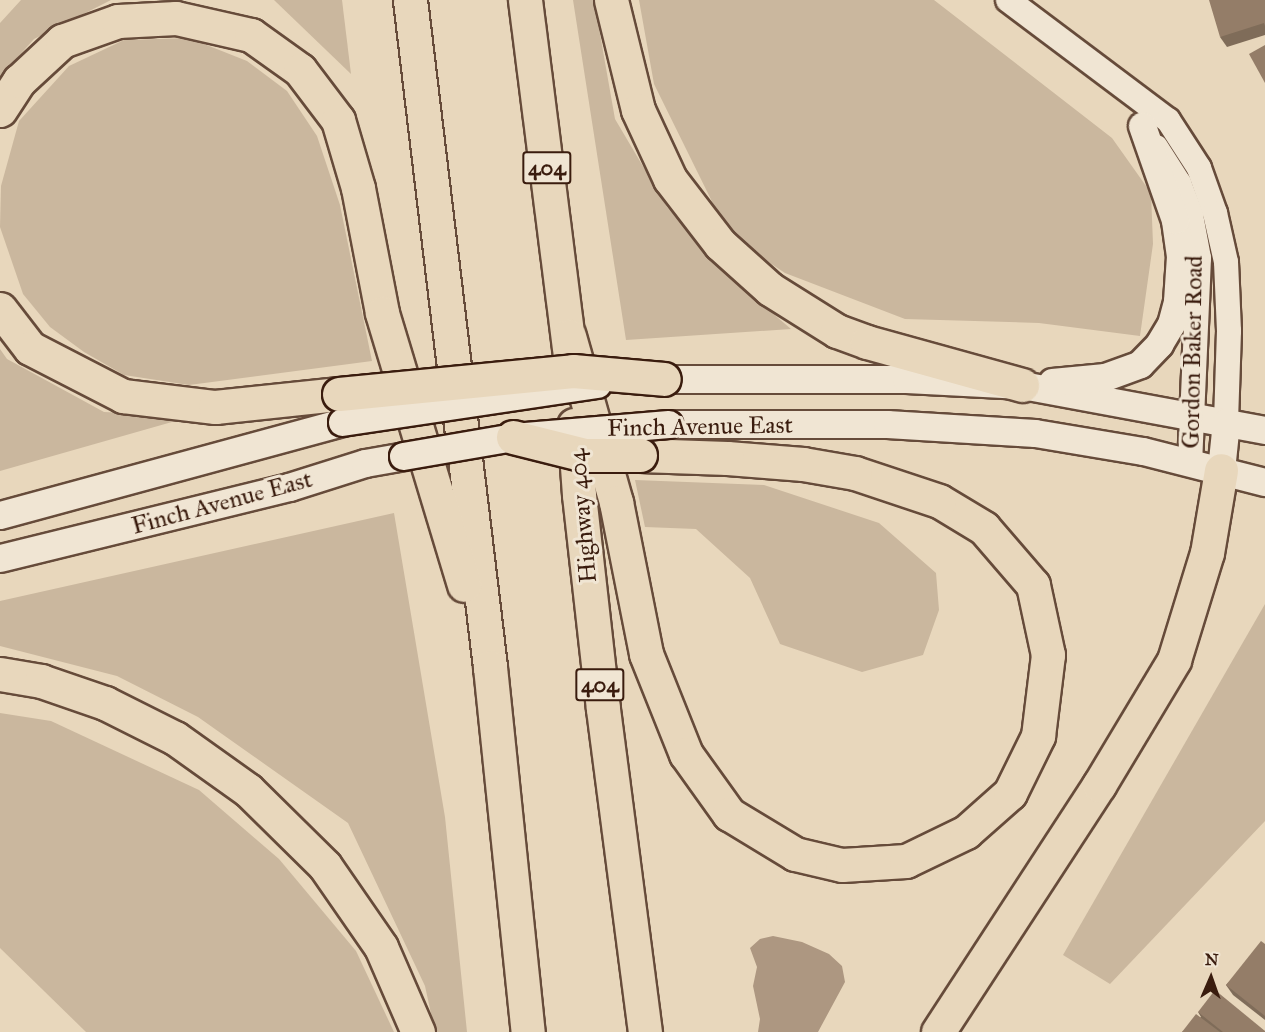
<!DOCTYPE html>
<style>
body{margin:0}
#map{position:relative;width:1265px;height:1032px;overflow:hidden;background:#e8d7bc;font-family:"IM FELL Great Primer",serif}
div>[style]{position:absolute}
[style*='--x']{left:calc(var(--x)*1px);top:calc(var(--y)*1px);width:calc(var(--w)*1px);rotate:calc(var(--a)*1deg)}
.green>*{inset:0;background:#cab79e}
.water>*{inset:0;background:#ad9781}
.roads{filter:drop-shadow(2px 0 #664b3a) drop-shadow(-2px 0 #664b3a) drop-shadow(0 2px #664b3a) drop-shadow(0 -2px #664b3a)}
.tertiary>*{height:24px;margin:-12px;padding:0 12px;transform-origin:12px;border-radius:12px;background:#f0e5d3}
.secondary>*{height:27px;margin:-13.5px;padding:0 13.5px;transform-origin:13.5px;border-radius:13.5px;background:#f0e5d3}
.motorway>*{height:33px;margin:-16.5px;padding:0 16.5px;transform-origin:16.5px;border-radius:16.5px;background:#e8d7bc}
.bridges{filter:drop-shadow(2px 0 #3a1c0e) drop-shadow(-2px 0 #3a1c0e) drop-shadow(0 2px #3a1c0e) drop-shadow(0 -2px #3a1c0e)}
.secondary-bridge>*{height:27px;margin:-13.5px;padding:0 13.5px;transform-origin:13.5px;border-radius:13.5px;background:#f0e5d3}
.motorway-bridge>*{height:33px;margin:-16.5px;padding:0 16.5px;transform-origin:16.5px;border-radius:16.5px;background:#e8d7bc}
.wall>*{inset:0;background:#7f6c59}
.building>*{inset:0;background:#947d68}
span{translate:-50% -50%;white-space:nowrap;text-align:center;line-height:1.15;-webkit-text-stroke:6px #f0e5d3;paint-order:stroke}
.shield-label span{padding:2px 4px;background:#f0e5d3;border:2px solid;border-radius:4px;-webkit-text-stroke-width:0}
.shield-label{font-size:22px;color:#3a1c0e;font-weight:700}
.street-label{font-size:24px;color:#3a1c0e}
.north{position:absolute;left:1181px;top:948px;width:60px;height:60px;-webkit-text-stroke:4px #f0e5d3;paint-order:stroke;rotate:2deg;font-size:16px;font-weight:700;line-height:24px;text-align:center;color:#3a1c0e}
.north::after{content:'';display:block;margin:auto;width:21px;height:27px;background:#3a1c0e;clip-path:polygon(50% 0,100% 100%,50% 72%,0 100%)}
</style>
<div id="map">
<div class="green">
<div style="clip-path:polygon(21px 0,111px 0,34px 39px,0 77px,0 23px)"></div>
<div style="clip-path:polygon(274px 0,342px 0,351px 74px)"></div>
<div style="clip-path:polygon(573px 0,594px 0,615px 119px,667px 207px,723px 271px,791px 329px,626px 340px)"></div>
<div style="clip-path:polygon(639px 0,934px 0,1112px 138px,1151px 193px,1153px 244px,1140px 336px,1039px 323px,905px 319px,785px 273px,729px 236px,654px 84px)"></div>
<div style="clip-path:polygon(189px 38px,247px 61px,287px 91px,317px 136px,340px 205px,372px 361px,189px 385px,124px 375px,84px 352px,50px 327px,23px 294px,0 227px,1px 186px,19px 121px,69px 66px,124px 40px)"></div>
<div style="clip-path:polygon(0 349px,7px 359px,104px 412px,193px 416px,0 471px)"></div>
<div style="clip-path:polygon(635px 480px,764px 485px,879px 523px,936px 573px,939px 610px,923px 655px,862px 672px,780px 644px,750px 578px,696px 529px,645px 527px)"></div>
<div style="clip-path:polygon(394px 513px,445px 817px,467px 1032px,435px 1032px,425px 986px,348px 823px,198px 717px,117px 676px,0 646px,0 601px)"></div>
<div style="clip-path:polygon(1265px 604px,1265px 821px,1110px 984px,1063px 955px)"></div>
<div style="clip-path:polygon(0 713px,51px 721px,199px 790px,279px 859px,356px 951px,394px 1032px,86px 1032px,0 948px)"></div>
</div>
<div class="water">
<div style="clip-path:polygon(773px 936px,802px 942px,829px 954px,842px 966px,845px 982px,818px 1032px,758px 1032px,760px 1019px,753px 986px,757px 967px,750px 948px,760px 939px)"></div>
</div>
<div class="roads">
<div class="tertiary">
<div style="--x:1008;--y:0;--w:200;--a:36.9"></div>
<div style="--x:1168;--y:120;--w:57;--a:57.1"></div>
<div style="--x:1199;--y:168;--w:48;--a:70.4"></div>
<div style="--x:1215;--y:213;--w:50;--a:77.3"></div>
<div style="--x:1226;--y:262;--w:69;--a:87.5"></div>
<div style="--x:1229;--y:331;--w:91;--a:91.9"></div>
<div style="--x:1156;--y:147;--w:43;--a:57.4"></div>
<div style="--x:1179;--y:183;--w:34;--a:69"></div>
<div style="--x:1191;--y:215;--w:44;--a:79.5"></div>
<div style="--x:1199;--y:258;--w:206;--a:92.5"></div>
</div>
<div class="secondary">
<div style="--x:664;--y:379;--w:242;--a:0"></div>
<div style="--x:906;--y:379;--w:116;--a:3"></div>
<div style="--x:1022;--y:385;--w:247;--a:10.5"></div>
<div style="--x:1052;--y:382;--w:53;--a:-5.4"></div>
<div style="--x:1105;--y:377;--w:37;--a:-20"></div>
<div style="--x:1140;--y:364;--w:28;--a:-46"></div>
<div style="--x:1159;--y:344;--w:23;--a:-59"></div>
<div style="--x:1171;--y:324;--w:24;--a:-75"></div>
<div style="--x:1177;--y:301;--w:45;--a:-86.2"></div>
<div style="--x:1180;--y:256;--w:36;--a:-98"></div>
<div style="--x:1175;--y:220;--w:100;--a:-109.3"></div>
<div style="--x:668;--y:424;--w:219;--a:0"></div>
<div style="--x:887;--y:424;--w:148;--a:3.5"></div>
<div style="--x:1035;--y:433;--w:109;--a:9.5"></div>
<div style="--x:1143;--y:451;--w:126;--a:14.3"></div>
<div style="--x:1221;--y:470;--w:48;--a:-84.1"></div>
<div style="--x:0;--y:515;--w:354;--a:-15.2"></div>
<div style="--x:0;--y:558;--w:298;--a:-13.8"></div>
<div style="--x:289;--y:487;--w:80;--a:-17.5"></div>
<div style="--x:365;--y:463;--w:39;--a:-10"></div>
</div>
<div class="motorway">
<div style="--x:410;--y:0;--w:672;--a:83.16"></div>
<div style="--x:490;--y:667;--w:367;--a:84.1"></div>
<div style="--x:525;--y:0;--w:361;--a:82.8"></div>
<div style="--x:611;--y:0;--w:113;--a:76.2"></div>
<div style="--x:638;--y:110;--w:76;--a:65.1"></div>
<div style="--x:670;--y:179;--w:82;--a:52.4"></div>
<div style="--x:720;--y:244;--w:67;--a:42"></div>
<div style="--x:770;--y:289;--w:79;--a:32.1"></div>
<div style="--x:837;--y:331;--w:32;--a:20"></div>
<div style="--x:867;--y:342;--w:161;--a:15.5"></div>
<div style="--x:0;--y:110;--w:35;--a:-57"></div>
<div style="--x:19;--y:81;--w:59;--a:-42.9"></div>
<div style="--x:62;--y:41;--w:59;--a:-19.7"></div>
<div style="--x:118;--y:21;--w:58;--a:-3"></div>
<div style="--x:176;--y:18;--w:77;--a:12.8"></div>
<div style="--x:251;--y:35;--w:60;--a:35.5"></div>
<div style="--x:300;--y:70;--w:63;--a:52.8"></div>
<div style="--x:338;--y:120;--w:71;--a:73.6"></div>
<div style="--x:358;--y:188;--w:127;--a:79.1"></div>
<div style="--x:382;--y:313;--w:284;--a:73.2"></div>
<div style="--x:0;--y:309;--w:49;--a:52.4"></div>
<div style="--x:30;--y:348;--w:105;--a:27.3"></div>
<div style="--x:123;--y:396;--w:93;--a:6.8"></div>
<div style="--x:215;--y:407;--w:125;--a:-6"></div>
<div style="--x:569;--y:336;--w:173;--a:74.2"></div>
<div style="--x:616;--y:502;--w:155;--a:78.8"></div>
<div style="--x:646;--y:654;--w:108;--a:68.2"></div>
<div style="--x:686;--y:754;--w:74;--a:54.4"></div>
<div style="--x:729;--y:814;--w:77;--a:31.2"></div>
<div style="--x:795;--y:854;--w:48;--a:13.2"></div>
<div style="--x:842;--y:865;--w:64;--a:-3.6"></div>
<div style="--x:906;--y:861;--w:67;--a:-25.8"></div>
<div style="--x:966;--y:832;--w:59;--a:-41.6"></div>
<div style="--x:1010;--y:793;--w:64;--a:-63.8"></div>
<div style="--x:1038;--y:736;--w:82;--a:-83"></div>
<div style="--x:1048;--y:655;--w:72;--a:-102.1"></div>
<div style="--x:1033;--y:585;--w:75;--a:-130.7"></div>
<div style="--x:984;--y:528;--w:52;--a:-149"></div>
<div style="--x:939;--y:501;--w:89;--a:-161.6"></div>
<div style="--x:855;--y:473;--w:53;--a:-170.2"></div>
<div style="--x:803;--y:464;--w:76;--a:-175.5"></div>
<div style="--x:727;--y:458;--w:87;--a:-178"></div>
<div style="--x:574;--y:425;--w:70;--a:85.9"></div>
<div style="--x:579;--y:495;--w:215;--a:83.6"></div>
<div style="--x:603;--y:709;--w:326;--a:82.6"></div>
<div style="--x:0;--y:674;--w:42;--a:9.7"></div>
<div style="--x:41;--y:681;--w:68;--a:19"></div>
<div style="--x:105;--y:703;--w:78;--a:26.6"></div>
<div style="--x:175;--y:738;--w:90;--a:35.5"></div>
<div style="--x:248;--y:790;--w:108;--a:44.6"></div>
<div style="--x:325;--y:866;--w:98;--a:55.3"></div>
<div style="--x:381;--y:947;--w:93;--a:66.5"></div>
<div style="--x:938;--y:1032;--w:295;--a:-56.9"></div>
<div style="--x:1099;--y:785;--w:146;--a:-59"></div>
<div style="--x:1174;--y:660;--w:112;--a:-72.9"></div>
<div style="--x:1207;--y:553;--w:84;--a:-80.4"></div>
</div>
</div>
<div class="bridges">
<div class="secondary-bridge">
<div style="--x:342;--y:422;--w:258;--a:-8.5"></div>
<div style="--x:403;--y:456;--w:112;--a:-9.8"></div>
<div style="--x:513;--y:437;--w:156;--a:-4.8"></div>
</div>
<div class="motorway-bridge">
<div style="--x:339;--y:394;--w:235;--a:-5.6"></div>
<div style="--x:573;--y:371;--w:91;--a:5"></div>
<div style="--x:513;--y:437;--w:74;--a:14"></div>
<div style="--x:585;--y:455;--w:55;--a:0"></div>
</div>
</div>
<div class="wall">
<div style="clip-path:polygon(1265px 0,1265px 35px,1227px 47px,1220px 37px)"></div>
<div style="clip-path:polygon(1265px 944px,1265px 1020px,1233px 995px,1226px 985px)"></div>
<div style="clip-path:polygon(1198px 1012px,1265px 1032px,1182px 1032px,1201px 1017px)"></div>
</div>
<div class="building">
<div style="clip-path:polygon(1209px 0,1265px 0,1265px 26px,1264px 23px,1220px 37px)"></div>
<div style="clip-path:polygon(1265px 45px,1265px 83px,1249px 54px)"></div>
<div style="clip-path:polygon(1261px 941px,1265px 944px,1265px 1016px,1226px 985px)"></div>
<div style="clip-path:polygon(1215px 990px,1265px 1031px,1265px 1032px,1223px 1032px,1198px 1012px)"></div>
<div style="clip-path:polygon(1196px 1014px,1220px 1032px,1182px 1032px)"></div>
</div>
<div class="shield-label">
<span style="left:547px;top:168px">404</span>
<span style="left:600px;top:685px">404</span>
</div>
<div class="street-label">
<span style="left:1193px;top:352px;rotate:-89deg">Gordon Baker Road</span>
<span style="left:700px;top:427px;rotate:-1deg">Finch Avenue East</span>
<span style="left:222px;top:503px;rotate:-15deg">Finch Avenue East</span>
<span style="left:583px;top:516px;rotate:-95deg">Highway 404</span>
</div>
<div class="north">N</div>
</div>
